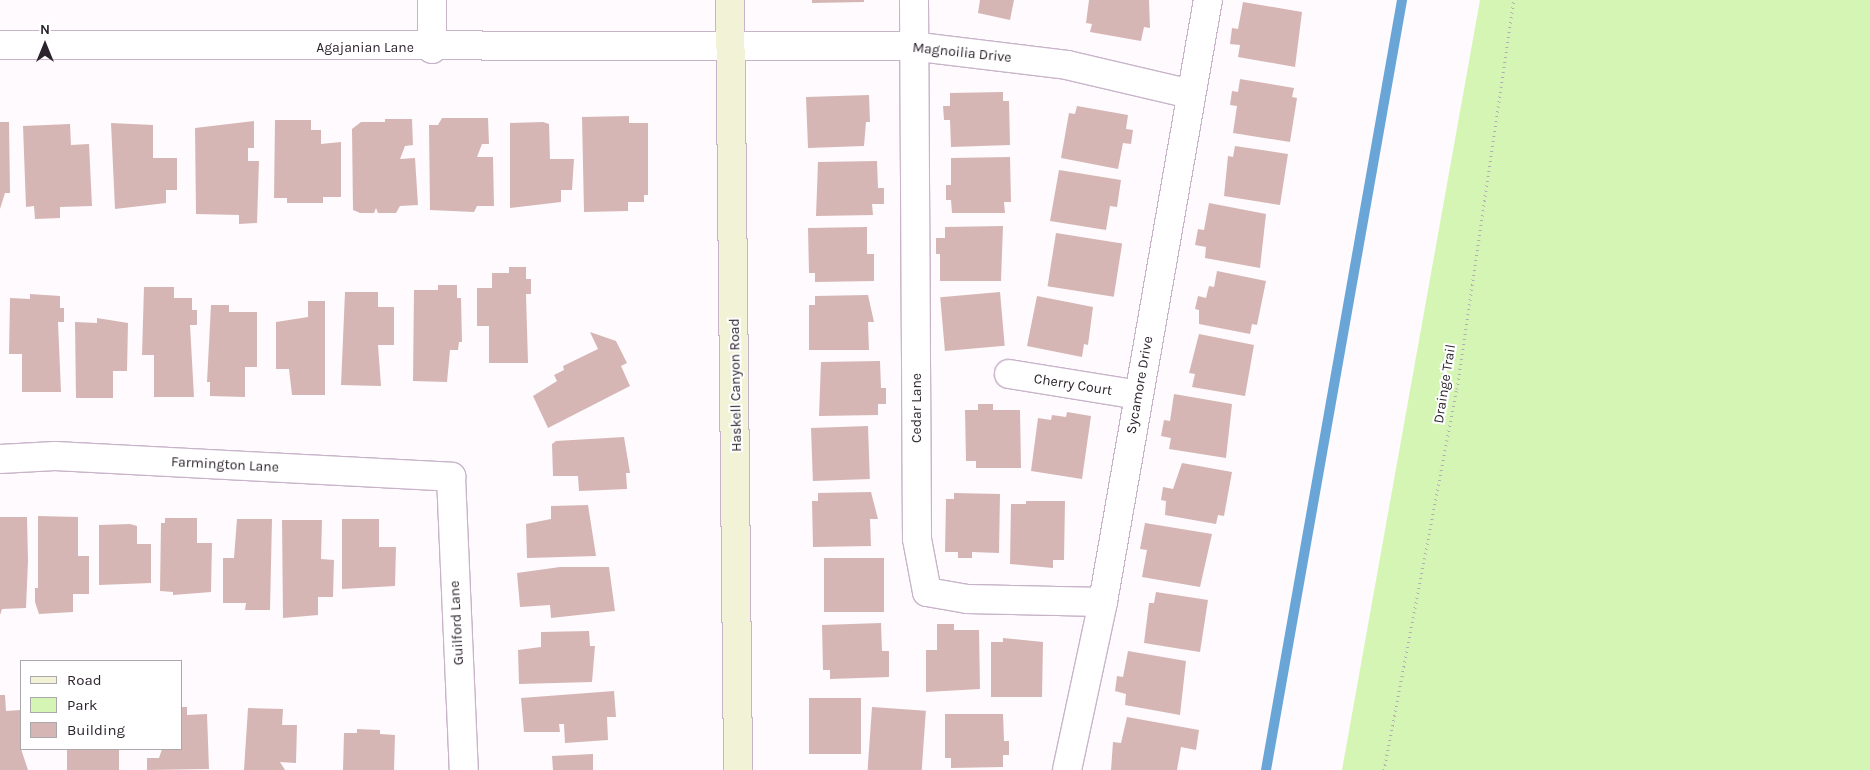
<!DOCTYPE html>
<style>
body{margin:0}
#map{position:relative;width:1870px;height:770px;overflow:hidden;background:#fefafe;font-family:Karla,sans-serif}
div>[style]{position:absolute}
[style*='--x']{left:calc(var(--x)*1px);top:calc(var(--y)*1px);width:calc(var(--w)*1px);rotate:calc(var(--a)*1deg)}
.green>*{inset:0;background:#d5f5b4}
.stream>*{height:10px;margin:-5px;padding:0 5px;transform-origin:5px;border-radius:5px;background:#69a6d7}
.building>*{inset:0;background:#d6b6b4;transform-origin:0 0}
.path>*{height:3px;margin-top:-1.5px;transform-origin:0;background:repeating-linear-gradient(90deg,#b4aeb4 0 1px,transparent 0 5px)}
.roads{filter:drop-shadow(1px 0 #c8b4c9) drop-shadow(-1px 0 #c8b4c9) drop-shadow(0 1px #c8b4c9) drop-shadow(0 -1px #c8b4c9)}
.minor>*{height:28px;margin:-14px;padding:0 14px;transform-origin:14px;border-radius:14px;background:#fff}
.secondary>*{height:28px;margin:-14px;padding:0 14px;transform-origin:14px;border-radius:14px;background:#f2f2d7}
span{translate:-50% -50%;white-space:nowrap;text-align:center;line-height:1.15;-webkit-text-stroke:4px #fff;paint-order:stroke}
.street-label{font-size:14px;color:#2c242c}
.legend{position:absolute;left:20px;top:660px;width:162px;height:90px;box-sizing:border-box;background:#fff;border:1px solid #aba7ab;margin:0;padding:6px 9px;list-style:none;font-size:15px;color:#2c242c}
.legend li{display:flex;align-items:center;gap:10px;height:25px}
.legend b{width:25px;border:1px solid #aba7ab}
.north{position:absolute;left:20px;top:20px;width:50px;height:50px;-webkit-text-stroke:4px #fff;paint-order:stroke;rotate:0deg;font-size:14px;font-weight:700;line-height:20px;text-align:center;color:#2c242c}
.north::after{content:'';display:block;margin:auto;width:18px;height:22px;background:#2c242c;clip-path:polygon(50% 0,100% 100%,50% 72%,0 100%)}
</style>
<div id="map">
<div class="green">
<div style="clip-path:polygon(1480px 0,1870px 0,1870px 770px,1342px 770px)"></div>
</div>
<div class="stream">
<div style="--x:1266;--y:770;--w:782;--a:-79.98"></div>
</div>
<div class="building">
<div style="clip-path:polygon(812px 0,864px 0,864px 2px,812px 3px)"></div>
<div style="clip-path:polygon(980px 0,1014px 0,1010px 20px,978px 13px)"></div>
<div style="clip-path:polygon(1089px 0,1149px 0,1150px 28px,1144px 27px,1141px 41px,1090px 32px,1092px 24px,1086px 23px)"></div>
<div style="clip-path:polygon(1243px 2px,1302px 12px,1295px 67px,1238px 57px,1240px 45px,1230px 44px,1232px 28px,1238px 29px)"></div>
<div style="clip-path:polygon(1240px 79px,1294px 88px,1292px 97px,1297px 98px,1290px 142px,1233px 133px,1237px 106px,1230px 105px,1232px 91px,1238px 92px)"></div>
<div style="clip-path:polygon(1003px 92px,1003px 101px,1009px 101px,1010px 145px,951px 147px,950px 120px,944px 120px,943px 106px,950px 106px,950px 93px)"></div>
<div style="clip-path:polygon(869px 95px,870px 122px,866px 122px,864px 146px,808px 148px,806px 97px)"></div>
<div style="clip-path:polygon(1077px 106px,1128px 115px,1126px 129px,1133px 130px,1131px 144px,1123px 143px,1118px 169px,1061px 158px,1069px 113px,1075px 114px)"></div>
<div style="clip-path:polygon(629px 116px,629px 123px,648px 123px,648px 195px,644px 195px,644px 202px,628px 202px,628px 211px,584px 212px,582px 117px)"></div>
<div style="clip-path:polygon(442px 118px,488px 118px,489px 144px,482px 144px,477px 157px,493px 157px,494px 206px,477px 206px,474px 212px,430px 210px,429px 125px,438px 125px)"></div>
<div style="clip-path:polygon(385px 119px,412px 119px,413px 145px,405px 146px,400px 159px,415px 158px,418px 205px,400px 206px,396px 213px,378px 213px,376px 208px,374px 213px,360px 213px,353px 210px,352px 129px,361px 122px,385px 122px)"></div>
<div style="clip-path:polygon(275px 120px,311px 120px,311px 130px,321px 130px,321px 144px,341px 142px,341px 197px,323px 197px,323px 203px,287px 203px,287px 198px,274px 198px)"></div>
<div style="clip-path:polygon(254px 121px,254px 148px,248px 148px,248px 161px,259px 161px,257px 223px,239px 224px,239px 215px,196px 214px,195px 128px)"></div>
<div style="clip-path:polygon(0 122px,9px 122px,10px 193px,5px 193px,0 209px)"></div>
<div style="clip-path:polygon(543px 122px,549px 124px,550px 159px,574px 159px,572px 190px,561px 190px,561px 202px,510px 208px,510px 123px)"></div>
<div style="clip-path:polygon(111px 123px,153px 125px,153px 158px,177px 158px,177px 190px,166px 190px,166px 203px,115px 209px)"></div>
<div style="clip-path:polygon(70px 124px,71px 145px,89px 144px,92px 206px,60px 207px,60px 218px,35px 219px,34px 206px,26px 207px,23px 126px)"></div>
<div style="clip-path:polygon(1235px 146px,1288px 154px,1280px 205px,1224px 196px,1228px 156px,1233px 157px)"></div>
<div style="clip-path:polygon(1010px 157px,1011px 202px,1004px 202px,1005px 213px,952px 213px,951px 200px,946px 200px,946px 185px,951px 185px,951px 158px)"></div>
<div style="clip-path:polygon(877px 161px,878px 188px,884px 188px,884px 204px,872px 204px,873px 215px,816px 216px,818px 162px)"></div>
<div style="clip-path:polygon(1059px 170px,1121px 180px,1117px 207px,1110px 206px,1106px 230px,1050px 221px)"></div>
<div style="clip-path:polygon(1209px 203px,1266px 214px,1260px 268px,1205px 258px,1206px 247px,1195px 245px,1198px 229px,1204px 230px)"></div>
<div style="clip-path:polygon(1003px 226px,1001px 281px,940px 281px,940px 254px,936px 254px,936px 238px,945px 238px,945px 227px)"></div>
<div style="clip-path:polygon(867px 227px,867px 254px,874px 254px,874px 281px,815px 282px,815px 273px,809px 273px,808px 228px)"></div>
<div style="left:1056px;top:233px;width:67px;height:54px;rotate:9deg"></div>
<div style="clip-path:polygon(509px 267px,526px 267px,526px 279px,531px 279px,531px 294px,526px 294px,528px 363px,489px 363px,489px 326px,477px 326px,477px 288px,492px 288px,492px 273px,509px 273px)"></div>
<div style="clip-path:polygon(1217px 271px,1266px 281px,1257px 325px,1252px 324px,1250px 334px,1199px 324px,1199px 310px,1195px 309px,1198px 296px,1206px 298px,1209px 286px,1214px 287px)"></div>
<div style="clip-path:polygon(438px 285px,457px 285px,457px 298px,461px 298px,462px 342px,459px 342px,458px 350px,450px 350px,447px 382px,413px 381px,414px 290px,438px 290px)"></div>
<div style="clip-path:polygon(144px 287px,174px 287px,174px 298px,192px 298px,192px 310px,197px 310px,197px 325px,190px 325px,194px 397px,154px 397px,154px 355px,142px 355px)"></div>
<div style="clip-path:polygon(345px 292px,378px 292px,378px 307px,394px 307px,394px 345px,378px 345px,381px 386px,341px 385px)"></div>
<div style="left:1000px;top:292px;width:54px;height:60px;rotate:85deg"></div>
<div style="clip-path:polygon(30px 294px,60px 296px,60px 308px,64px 308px,64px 322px,58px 322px,61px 392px,22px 392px,22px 354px,9px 354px,10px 298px,30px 299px)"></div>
<div style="clip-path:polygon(868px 295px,874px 322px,868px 322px,869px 350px,809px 350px,809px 305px,815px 305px,815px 296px)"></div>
<div style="clip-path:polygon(1037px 296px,1093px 307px,1088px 345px,1084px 344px,1082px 357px,1027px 346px)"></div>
<div style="clip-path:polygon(308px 301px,325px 301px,325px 395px,292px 395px,289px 369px,276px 369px,276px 322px,308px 317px)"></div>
<div style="clip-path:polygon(211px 305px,229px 305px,229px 312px,257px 312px,257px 367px,245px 367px,245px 397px,210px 396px,210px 382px,207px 382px)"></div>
<div style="clip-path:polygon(97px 318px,128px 323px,127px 371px,113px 371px,113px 398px,76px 398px,75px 322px,97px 323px)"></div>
<div style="clip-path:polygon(590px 332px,616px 341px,627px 363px,621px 366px,630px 386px,548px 428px,533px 396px,557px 381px,554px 375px,564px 370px,563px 366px,598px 349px)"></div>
<div style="clip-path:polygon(1199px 334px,1254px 345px,1245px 396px,1192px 387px,1195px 374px,1189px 373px)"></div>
<div style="clip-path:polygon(880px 361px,881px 388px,886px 388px,886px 404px,878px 404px,878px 415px,819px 416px,821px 362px)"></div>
<div style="clip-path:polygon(1174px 394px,1232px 404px,1226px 458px,1169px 449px,1171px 438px,1161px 436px,1164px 420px,1170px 421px)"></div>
<div style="clip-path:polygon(978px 404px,993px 404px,993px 410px,1020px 410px,1021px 468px,976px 468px,976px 461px,966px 461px,965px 410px,978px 410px)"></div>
<div style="clip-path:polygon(1067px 412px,1091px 416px,1082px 479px,1031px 471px,1038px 418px,1051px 420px,1052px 415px,1066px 417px)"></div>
<div style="left:868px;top:426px;width:53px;height:57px;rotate:88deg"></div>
<div style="clip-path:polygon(624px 437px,630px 473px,626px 473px,627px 489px,579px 491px,578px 476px,553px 476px,552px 444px,556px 441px)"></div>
<div style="clip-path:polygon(1182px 463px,1232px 472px,1224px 516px,1218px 515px,1216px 524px,1165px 515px,1166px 501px,1161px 500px,1163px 487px,1173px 489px)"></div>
<div style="clip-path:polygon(871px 492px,878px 519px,870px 519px,871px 546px,813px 547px,812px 501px,818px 501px,818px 493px)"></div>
<div style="clip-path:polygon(954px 493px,1000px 494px,999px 553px,972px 552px,972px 558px,958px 558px,958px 552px,945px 552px,946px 499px,954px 499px)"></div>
<div style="clip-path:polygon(1026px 501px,1065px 501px,1064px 560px,1053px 560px,1053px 568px,1010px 564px,1011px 504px,1026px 504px)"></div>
<div style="clip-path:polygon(588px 505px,596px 556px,527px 558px,526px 524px,551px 519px,551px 506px)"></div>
<div style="clip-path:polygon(38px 516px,78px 517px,78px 556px,89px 556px,89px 594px,73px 594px,73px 612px,39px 614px,35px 602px,35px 588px,38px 588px)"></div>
<div style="clip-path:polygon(0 517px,27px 517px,28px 561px,26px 608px,2px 609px,0 615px)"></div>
<div style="clip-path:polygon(165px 518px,197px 518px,197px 543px,212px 543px,211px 592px,173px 595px,173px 592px,160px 591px,161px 523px,165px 523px)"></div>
<div style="clip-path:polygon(237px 519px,272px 519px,270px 610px,245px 610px,246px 603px,223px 603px,223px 558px,234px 558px)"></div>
<div style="clip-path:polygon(342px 519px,379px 519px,379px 547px,396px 547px,395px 586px,342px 589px)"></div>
<div style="clip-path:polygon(282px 520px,322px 520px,321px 559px,334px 560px,333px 597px,318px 597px,318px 615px,283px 618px)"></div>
<div style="clip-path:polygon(1145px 523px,1212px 534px,1200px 587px,1142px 577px,1147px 550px,1140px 549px)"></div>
<div style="clip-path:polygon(130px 524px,137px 526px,137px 544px,151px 544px,151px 583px,99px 585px,99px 525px)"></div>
<div style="left:824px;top:558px;width:60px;height:54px"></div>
<div style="clip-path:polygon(560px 567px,609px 567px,615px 611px,551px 618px,550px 605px,520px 607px,517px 573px)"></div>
<div style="clip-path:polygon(1156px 592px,1208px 600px,1200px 652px,1144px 643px,1149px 603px,1154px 603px)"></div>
<div style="clip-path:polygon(881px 623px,882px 651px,889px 651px,889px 677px,830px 679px,830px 670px,823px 670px,822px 625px)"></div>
<div style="clip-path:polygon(937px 624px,954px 624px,954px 630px,979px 630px,980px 689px,926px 692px,926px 650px,937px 650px)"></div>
<div style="clip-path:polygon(589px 631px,590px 646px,595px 646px,592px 682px,519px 684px,518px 650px,541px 647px,541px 632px)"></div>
<div style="clip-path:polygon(1003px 638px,1043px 642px,1042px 697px,991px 697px,991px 642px,1003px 642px)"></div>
<div style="clip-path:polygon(1128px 651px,1186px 661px,1180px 715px,1125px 705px,1126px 694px,1115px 691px,1117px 676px,1123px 677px)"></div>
<div style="clip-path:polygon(614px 691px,616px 717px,607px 717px,608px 740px,565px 743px,564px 724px,559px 724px,560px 732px,524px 732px,521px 698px)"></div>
<div style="clip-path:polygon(0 695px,5px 695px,6px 711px,21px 710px,21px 749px,28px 770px,0 770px)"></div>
<div style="left:809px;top:698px;width:52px;height:56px"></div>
<div style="clip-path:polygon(181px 707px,187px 707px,187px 715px,207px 714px,209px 769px,147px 770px,147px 758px,159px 758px,162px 749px,181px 749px)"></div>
<div style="left:872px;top:707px;width:54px;height:63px;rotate:4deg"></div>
<div style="clip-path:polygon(248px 708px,283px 709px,282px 725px,297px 725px,296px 763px,280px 762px,285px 770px,244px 770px)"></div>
<div style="clip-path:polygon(945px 714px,1003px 714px,1004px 741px,1009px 741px,1009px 755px,1003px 755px,1003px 767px,951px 768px,951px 758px,945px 758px)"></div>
<div style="clip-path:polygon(1127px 717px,1199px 730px,1196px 750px,1181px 747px,1177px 770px,1111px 770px,1113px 742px,1121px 743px)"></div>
<div style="clip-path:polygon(357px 729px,380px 730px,380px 734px,395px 735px,394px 770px,343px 770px,344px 733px,357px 733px)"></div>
<div style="left:67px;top:749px;width:52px;height:21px"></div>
<div style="clip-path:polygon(593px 754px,593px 770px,553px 770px,552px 756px)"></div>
</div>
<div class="path">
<div style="--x:1384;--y:770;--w:388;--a:-79.2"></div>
<div style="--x:1457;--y:389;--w:393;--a:-81.7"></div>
</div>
<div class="roads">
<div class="minor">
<div style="--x:432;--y:0;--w:49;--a:90"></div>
<div style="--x:914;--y:0;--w:539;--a:89.68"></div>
<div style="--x:917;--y:539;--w:54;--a:79.3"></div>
<div style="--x:927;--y:592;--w:41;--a:9.9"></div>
<div style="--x:967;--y:599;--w:136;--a:1.3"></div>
<div style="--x:0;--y:45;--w:911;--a:0.06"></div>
<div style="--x:911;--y:46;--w:157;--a:6.9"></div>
<div style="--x:1067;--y:65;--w:127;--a:13.2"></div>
<div style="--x:1009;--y:374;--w:131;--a:9.2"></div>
<div style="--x:0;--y:459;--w:55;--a:-3.1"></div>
<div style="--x:55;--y:456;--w:397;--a:3"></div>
<div style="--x:451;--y:477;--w:293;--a:87.5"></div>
<div style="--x:1067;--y:770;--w:172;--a:-77.9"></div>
<div style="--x:1103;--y:602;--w:611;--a:-80.11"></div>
</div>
<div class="secondary">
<div style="--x:730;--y:0;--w:770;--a:89.4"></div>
</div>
</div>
<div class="street-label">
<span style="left:365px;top:48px">Agajanian Lane</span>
<span style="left:962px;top:53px;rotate:6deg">Magnoilia Drive</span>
<span style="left:1445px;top:384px;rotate:-81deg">Drainge Trail</span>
<span style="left:736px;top:385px;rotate:-91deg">Haskell Canyon Road</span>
<span style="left:1073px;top:385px;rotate:9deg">Cherry Court</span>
<span style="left:1140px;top:385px;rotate:-80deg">Sycamore Drive</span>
<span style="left:917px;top:408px;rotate:-90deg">Cedar Lane</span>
<span style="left:225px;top:465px;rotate:3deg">Farmington Lane</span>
<span style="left:457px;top:623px;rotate:-93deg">Guilford Lane</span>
</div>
<ul class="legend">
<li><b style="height:6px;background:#f2f2d7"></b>Road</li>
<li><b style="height:14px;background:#d5f5b4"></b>Park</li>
<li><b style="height:14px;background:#d6b6b4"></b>Building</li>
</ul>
<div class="north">N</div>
</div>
